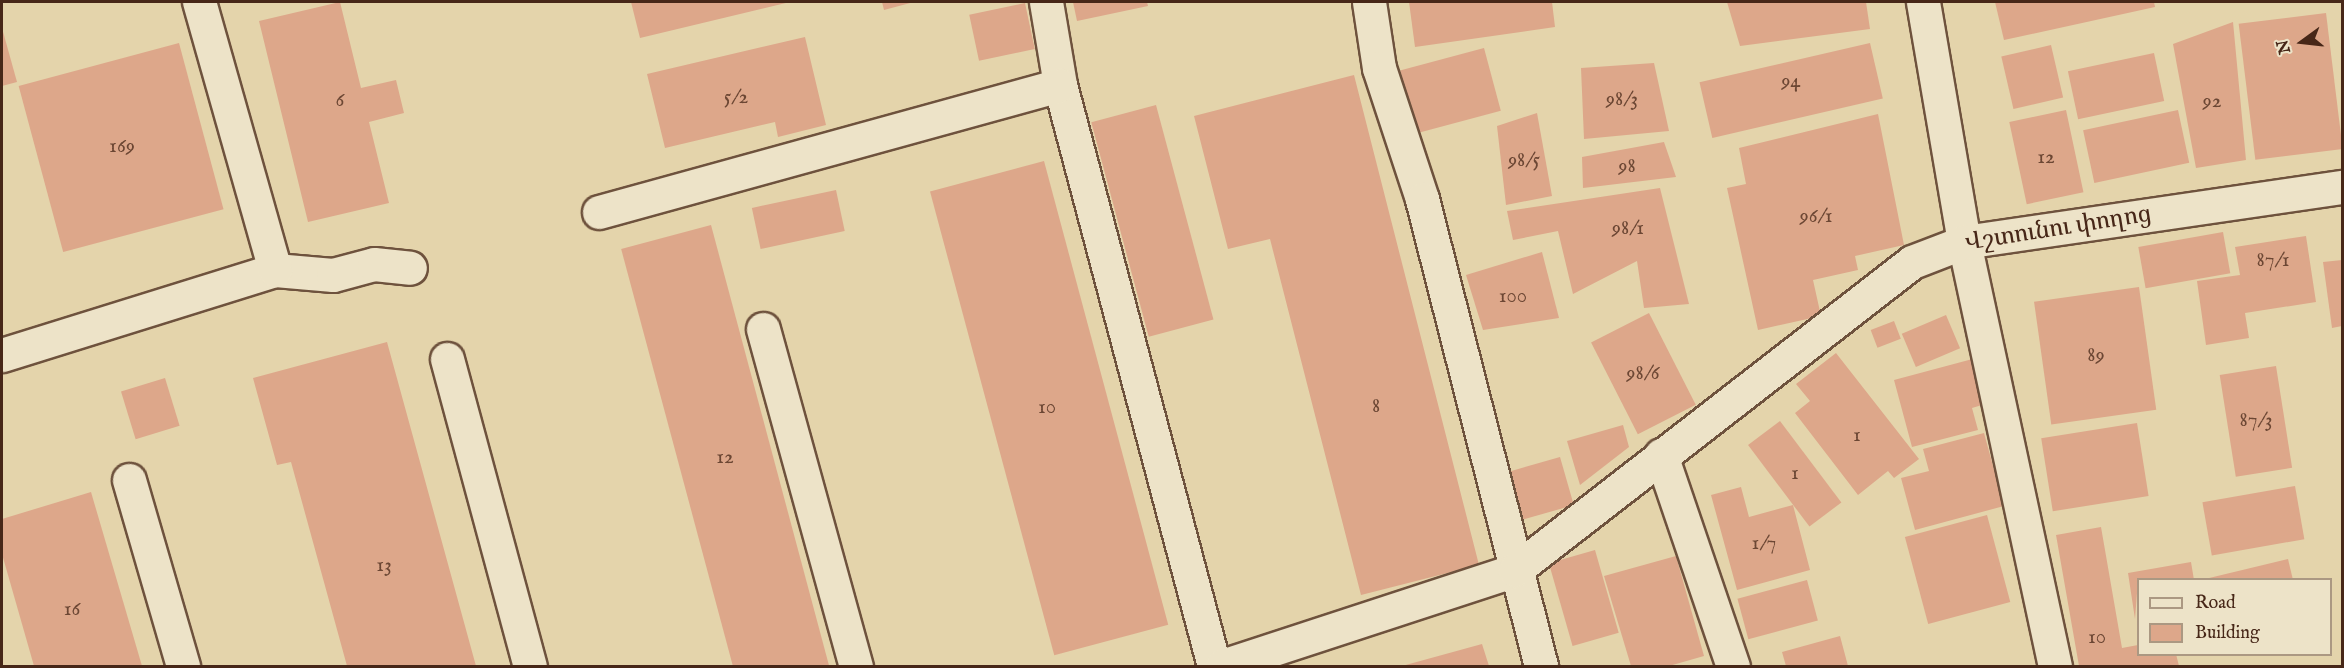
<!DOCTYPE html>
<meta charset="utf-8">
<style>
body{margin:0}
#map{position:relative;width:2344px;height:668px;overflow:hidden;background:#e4d4ab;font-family:"IM FELL English","Noto Serif Armenian",serif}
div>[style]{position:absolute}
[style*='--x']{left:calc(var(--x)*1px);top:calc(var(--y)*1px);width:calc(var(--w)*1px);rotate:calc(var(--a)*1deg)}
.building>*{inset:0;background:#dda78a;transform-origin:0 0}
.roads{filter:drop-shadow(2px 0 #6e523d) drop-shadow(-2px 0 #6e523d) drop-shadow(0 2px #6e523d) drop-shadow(0 -2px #6e523d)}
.minor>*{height:33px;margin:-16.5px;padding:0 16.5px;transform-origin:16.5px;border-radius:16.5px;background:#ede3c8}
span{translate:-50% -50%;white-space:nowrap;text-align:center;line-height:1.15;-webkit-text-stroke:4.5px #ede3c8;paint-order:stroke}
.number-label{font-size:21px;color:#6c4734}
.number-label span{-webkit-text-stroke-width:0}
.street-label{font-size:24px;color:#472718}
.frame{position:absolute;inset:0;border:3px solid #472718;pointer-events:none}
.legend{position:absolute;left:2137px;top:578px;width:195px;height:78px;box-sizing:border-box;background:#ede3c8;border:2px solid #ab9882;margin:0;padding:8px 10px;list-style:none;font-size:18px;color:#472718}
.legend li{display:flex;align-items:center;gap:12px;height:30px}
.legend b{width:30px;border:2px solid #ab9882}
.north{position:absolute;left:2272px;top:12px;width:60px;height:60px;-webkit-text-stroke:4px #ede3c8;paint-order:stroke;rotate:255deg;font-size:16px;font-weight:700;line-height:24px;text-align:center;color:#472718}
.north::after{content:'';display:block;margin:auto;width:21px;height:27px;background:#472718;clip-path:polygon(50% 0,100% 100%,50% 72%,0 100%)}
</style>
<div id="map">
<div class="building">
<div style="clip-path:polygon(340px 2px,361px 88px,396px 80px,404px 113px,369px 122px,389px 203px,308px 222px,259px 21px)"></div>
<div style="clip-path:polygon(631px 2px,790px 2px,640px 38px)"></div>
<div style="clip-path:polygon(882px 2px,914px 2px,884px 10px)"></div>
<div style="clip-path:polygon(1073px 2px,1147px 2px,1148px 6px,1077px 21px)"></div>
<div style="clip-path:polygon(1409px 2px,1552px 2px,1555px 27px,1415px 47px)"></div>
<div style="clip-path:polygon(1727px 2px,1866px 2px,1870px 29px,1740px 46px)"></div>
<div style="clip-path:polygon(1995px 2px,2154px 2px,2155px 7px,2004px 40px)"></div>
<div style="left:1025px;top:3px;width:47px;height:57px;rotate:78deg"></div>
<div style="left:2326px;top:13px;width:137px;height:88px;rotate:83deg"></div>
<div style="clip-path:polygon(2233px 22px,2246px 160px,2196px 168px,2173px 44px)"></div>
<div style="clip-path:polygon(2px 28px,17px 82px,2px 86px)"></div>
<div style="clip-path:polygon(805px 37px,826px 125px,778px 137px,775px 122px,665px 148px,647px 74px)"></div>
<div style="left:179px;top:43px;width:172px;height:166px;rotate:75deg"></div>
<div style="left:1870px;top:43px;width:57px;height:175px;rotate:77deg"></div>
<div style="left:2051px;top:45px;width:54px;height:51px;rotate:77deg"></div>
<div style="left:1484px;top:48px;width:65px;height:87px;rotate:75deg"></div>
<div style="left:2154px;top:53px;width:49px;height:88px;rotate:78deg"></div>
<div style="clip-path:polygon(1654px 63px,1669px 131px,1584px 139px,1581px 68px)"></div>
<div style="clip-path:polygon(1354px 75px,1479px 565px,1361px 595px,1270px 239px,1228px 249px,1194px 116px)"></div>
<div style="left:1156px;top:105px;width:222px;height:67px;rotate:75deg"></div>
<div style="left:2066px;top:110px;width:84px;height:58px;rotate:78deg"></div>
<div style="left:2178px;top:110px;width:54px;height:97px;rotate:78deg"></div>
<div style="clip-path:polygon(1537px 113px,1552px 196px,1506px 205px,1497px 126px)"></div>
<div style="clip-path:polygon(1878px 114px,1904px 245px,1855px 256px,1858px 270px,1813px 280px,1821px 316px,1758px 330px,1727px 188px,1746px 184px,1739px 148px)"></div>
<div style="clip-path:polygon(1664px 142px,1676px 177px,1583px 188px,1582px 157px)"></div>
<div style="left:1044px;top:161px;width:480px;height:118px;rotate:75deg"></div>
<div style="clip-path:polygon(1660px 188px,1689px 304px,1644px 308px,1637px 261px,1573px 294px,1558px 231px,1513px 240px,1507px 211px)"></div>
<div style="left:836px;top:190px;width:42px;height:86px;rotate:78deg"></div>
<div style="left:711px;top:225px;width:457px;height:93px;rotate:75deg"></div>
<div style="left:2223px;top:232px;width:42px;height:86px;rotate:80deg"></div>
<div style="clip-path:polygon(2306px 236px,2316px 302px,2245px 313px,2249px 338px,2206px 345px,2197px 281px,2240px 275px,2235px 247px)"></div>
<div style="clip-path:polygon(1542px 252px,1559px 318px,1483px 330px,1466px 275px)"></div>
<div style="clip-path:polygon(2342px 260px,2342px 326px,2332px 328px,2323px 262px)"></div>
<div style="left:2139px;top:287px;width:124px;height:106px;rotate:82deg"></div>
<div style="left:1649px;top:313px;width:103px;height:65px;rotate:63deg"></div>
<div style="left:1946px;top:315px;width:36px;height:48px;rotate:67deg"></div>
<div style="left:1894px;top:321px;width:19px;height:25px;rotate:69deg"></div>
<div style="clip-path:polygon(387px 342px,476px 666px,347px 666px,291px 462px,277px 465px,253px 378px)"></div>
<div style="clip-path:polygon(1836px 353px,1919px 459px,1894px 478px,1888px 471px,1858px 495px,1795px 413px,1810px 401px,1796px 384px)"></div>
<div style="clip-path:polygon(1980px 357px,1992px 402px,1972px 408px,1978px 430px,1912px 447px,1894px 380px)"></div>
<div style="left:2276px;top:366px;width:103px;height:57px;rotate:81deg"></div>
<div style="left:165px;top:378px;width:50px;height:46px;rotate:73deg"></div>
<div style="left:1780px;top:421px;width:102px;height:40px;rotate:53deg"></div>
<div style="left:2137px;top:423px;width:74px;height:97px;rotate:81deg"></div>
<div style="clip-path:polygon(1623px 425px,1629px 447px,1580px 485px,1567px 441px)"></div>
<div style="clip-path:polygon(1984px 433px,2004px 506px,1915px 530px,1901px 478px,1929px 471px,1923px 449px)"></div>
<div style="left:1560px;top:457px;width:50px;height:56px;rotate:74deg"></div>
<div style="left:2295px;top:486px;width:54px;height:94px;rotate:80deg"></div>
<div style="clip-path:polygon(1741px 487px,1749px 517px,1793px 505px,1810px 570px,1737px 590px,1711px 495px)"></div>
<div style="clip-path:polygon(91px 492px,142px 666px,34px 666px,2px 554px,2px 519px)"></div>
<div style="left:1987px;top:515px;width:90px;height:85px;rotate:75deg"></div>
<div style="clip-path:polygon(2101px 527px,2122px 648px,2138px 645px,2138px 654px,2176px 654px,2179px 666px,2079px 666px,2056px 535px)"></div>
<div style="left:1595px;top:550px;width:86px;height:48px;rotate:74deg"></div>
<div style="clip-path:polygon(1676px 556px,1704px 656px,1669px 666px,1631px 666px,1604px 576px)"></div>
<div style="clip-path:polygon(2288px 559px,2293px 580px,2205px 580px,2205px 579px)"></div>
<div style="clip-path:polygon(2191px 562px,2194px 580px,2138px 580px,2135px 619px,2128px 573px)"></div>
<div style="left:1807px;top:580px;width:42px;height:72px;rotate:75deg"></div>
<div style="clip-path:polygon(1840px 636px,1848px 666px,1786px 666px,1782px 652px)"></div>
<div style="clip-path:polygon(1482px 644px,1489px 666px,1402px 666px)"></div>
</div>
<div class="roads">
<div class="minor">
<div style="--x:1046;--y:2;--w:84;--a:80.4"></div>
<div style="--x:1060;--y:85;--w:601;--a:75.15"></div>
<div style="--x:1369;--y:2;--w:67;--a:81.4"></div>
<div style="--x:1379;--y:68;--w:138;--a:71.8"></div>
<div style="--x:1422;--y:199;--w:482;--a:75.7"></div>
<div style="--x:1923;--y:2;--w:243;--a:80.3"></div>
<div style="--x:1964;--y:242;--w:434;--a:77.9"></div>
<div style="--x:599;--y:212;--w:478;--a:-15.4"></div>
<div style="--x:275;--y:270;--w:58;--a:4.9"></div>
<div style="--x:333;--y:275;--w:42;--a:-15"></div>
<div style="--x:374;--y:264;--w:36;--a:6"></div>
<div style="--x:763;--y:329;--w:350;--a:74.6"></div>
<div style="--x:2;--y:355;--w:286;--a:-17.3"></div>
<div style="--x:275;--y:270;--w:279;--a:-105.8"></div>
<div style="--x:447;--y:359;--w:318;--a:74.9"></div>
<div style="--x:1661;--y:455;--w:223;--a:71.2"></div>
<div style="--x:129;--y:480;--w:194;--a:73.8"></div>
<div style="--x:1222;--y:666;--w:308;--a:-18.1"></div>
<div style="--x:1515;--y:570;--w:502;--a:-37.8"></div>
<div style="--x:1912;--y:262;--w:56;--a:-21"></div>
<div style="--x:1964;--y:242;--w:382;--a:-8.3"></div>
</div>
</div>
<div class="number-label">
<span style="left:1791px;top:82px">94</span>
<span style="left:736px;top:98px">5/2</span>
<span style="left:1622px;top:100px">98/3</span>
<span style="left:340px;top:101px">6</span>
<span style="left:2212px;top:102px">92</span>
<span style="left:122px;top:147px">169</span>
<span style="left:2046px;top:158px">12</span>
<span style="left:1524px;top:161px">98/5</span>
<span style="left:1627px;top:167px">98</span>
<span style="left:1816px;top:217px">96/1</span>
<span style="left:1628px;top:229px">98/1</span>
<span style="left:2273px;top:261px">87/1</span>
<span style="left:1513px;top:297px">100</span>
<span style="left:2096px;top:356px">89</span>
<span style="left:1643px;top:374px">98/6</span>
<span style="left:1376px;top:407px">8</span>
<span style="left:1047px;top:408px">10</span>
<span style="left:2256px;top:421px">87/3</span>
<span style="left:1857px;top:436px">1</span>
<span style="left:725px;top:458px">12</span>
<span style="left:1795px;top:474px">1</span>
<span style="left:1764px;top:544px">1/7</span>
<span style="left:384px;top:566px">13</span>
<span style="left:72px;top:610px">16</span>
<span style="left:2097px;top:638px">10</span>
</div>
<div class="street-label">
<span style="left:2058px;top:229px;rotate:-9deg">Վշտունու փողոց</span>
</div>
<div class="frame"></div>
<ul class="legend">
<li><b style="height:8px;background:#ede3c8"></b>Road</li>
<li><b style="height:16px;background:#dda78a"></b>Building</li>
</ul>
<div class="north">N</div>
</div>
